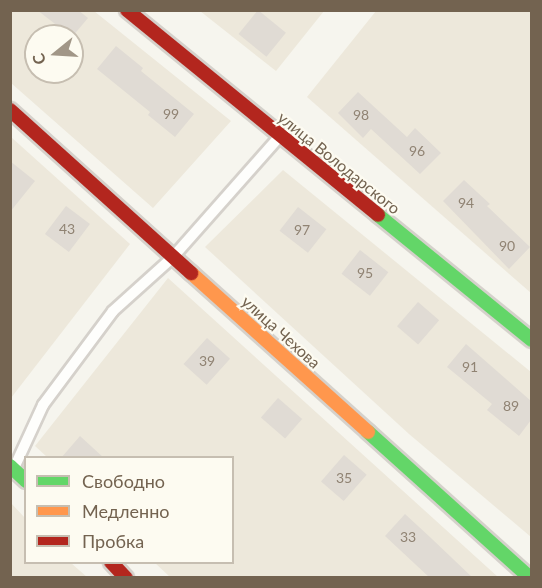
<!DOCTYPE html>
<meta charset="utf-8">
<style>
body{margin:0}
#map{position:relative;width:542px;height:588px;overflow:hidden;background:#f6f5ee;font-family:Lato,sans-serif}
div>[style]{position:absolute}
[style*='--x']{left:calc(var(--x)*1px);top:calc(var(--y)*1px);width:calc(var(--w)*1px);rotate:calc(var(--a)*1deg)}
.residential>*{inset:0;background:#ede8db}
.building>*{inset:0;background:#e0dbd4;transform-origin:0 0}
.roads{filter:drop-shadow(2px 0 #d5d1cb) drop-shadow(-2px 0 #d5d1cb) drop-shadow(0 2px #d5d1cb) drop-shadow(0 -2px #d5d1cb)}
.lane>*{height:10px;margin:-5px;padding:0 5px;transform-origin:5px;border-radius:5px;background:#fefefc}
.fast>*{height:14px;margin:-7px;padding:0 7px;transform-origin:7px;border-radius:7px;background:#63d668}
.slow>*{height:14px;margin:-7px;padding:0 7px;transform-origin:7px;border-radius:7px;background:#ff974d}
.jam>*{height:14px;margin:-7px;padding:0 7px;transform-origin:7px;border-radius:7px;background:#b3261e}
span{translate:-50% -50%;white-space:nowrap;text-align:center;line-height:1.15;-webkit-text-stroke:4.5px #fdfbf1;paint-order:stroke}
.number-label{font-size:14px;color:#908373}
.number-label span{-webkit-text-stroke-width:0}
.street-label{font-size:16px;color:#736350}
.frame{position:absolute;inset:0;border:12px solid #736350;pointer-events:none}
.legend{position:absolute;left:24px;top:456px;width:210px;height:108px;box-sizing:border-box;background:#fdfbf1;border:2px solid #c6beb1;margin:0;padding:8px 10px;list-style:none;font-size:18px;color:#736350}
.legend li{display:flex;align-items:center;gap:12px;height:30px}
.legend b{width:30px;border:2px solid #c6beb1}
.north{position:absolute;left:24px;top:24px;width:60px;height:60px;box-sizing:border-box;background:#fdfbf1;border:2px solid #c6beb1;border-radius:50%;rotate:252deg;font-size:16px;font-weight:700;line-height:24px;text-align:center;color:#736350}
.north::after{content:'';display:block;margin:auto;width:21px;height:27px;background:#a19687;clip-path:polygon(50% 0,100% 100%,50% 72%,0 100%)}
</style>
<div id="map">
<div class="residential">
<div style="clip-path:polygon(evenodd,11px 11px,94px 11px,231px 121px,153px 208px,11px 83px,11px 11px,36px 36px,72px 36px,72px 72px,36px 72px,36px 36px)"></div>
<div style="clip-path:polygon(200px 11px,324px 11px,276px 71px)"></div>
<div style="clip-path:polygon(376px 11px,531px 11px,531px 293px,307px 97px)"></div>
<div style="clip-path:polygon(11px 137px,130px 244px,11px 398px)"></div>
<div style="clip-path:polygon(283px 170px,531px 372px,531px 537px,409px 434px,205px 247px)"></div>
<div style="clip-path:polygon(168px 278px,498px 577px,170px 577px,155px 563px,232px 562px,232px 458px,47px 457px,35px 446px)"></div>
<div style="clip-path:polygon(11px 503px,25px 518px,26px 562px,71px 563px,87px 577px,11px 577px)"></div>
</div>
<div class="building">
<div style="clip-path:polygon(37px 10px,78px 10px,88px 18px,72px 37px)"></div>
<div style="left:258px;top:10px;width:36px;height:31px;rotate:39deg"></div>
<div style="clip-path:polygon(116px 46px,143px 68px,141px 71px,194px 114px,175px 137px,148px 115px,150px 112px,97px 69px)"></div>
<div style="clip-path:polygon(358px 92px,407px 137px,415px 128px,441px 153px,420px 174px,371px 129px,363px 138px,338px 113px)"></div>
<div style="clip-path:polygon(10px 161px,35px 181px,10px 212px)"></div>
<div style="clip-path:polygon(464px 180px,490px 204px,487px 206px,530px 247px,509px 269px,443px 201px)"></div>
<div style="left:66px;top:206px;width:30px;height:35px;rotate:37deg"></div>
<div style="left:298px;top:207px;width:36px;height:30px;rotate:38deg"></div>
<div style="left:360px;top:250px;width:36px;height:30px;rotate:38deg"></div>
<div style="left:418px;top:302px;width:28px;height:32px;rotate:41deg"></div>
<div style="left:207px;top:338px;width:31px;height:35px;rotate:42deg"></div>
<div style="clip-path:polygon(466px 344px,531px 401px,531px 420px,519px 436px,487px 410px,492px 404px,447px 367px)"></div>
<div style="left:278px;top:398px;width:32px;height:26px;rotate:41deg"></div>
<div style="clip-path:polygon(80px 436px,104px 458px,61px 458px)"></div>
<div style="left:344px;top:455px;width:30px;height:35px;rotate:41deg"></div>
<div style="clip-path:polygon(405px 514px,431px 538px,473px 578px,430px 578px,385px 536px)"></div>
</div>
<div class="roads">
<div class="lane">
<div style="--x:15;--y:466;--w:67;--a:-65.3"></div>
<div style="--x:43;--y:405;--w:117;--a:-53.3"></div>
<div style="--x:113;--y:311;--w:81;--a:-42"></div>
<div style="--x:173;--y:257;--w:160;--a:-48.5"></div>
</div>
<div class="fast">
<div style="--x:378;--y:215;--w:198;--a:39.1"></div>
<div style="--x:368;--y:432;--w:218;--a:42"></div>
<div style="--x:10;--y:466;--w:22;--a:43"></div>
</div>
<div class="slow">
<div style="--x:191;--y:273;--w:238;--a:41.9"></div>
</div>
<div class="jam">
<div style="--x:127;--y:10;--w:324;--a:39.2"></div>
<div style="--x:10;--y:110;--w:244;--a:42"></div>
<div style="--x:111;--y:562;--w:22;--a:47"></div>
</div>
</div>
<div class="number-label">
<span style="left:171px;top:114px">99</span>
<span style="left:361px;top:115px">98</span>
<span style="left:417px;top:151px">96</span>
<span style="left:466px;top:203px">94</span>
<span style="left:67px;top:229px">43</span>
<span style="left:302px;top:230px">97</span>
<span style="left:507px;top:246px">90</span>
<span style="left:365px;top:273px">95</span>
<span style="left:207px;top:361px">39</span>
<span style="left:470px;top:367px">91</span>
<span style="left:511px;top:406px">89</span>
<span style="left:344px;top:478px">35</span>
<span style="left:408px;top:537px">33</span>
</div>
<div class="street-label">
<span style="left:339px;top:163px;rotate:39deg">улица Володарского</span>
<span style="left:281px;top:332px;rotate:42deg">улица Чехова</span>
</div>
<div class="frame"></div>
<ul class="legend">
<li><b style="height:8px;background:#63d668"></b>Свободно</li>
<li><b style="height:8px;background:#ff974d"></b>Медленно</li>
<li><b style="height:8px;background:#b3261e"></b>Пробка</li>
</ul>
<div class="north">С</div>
</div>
